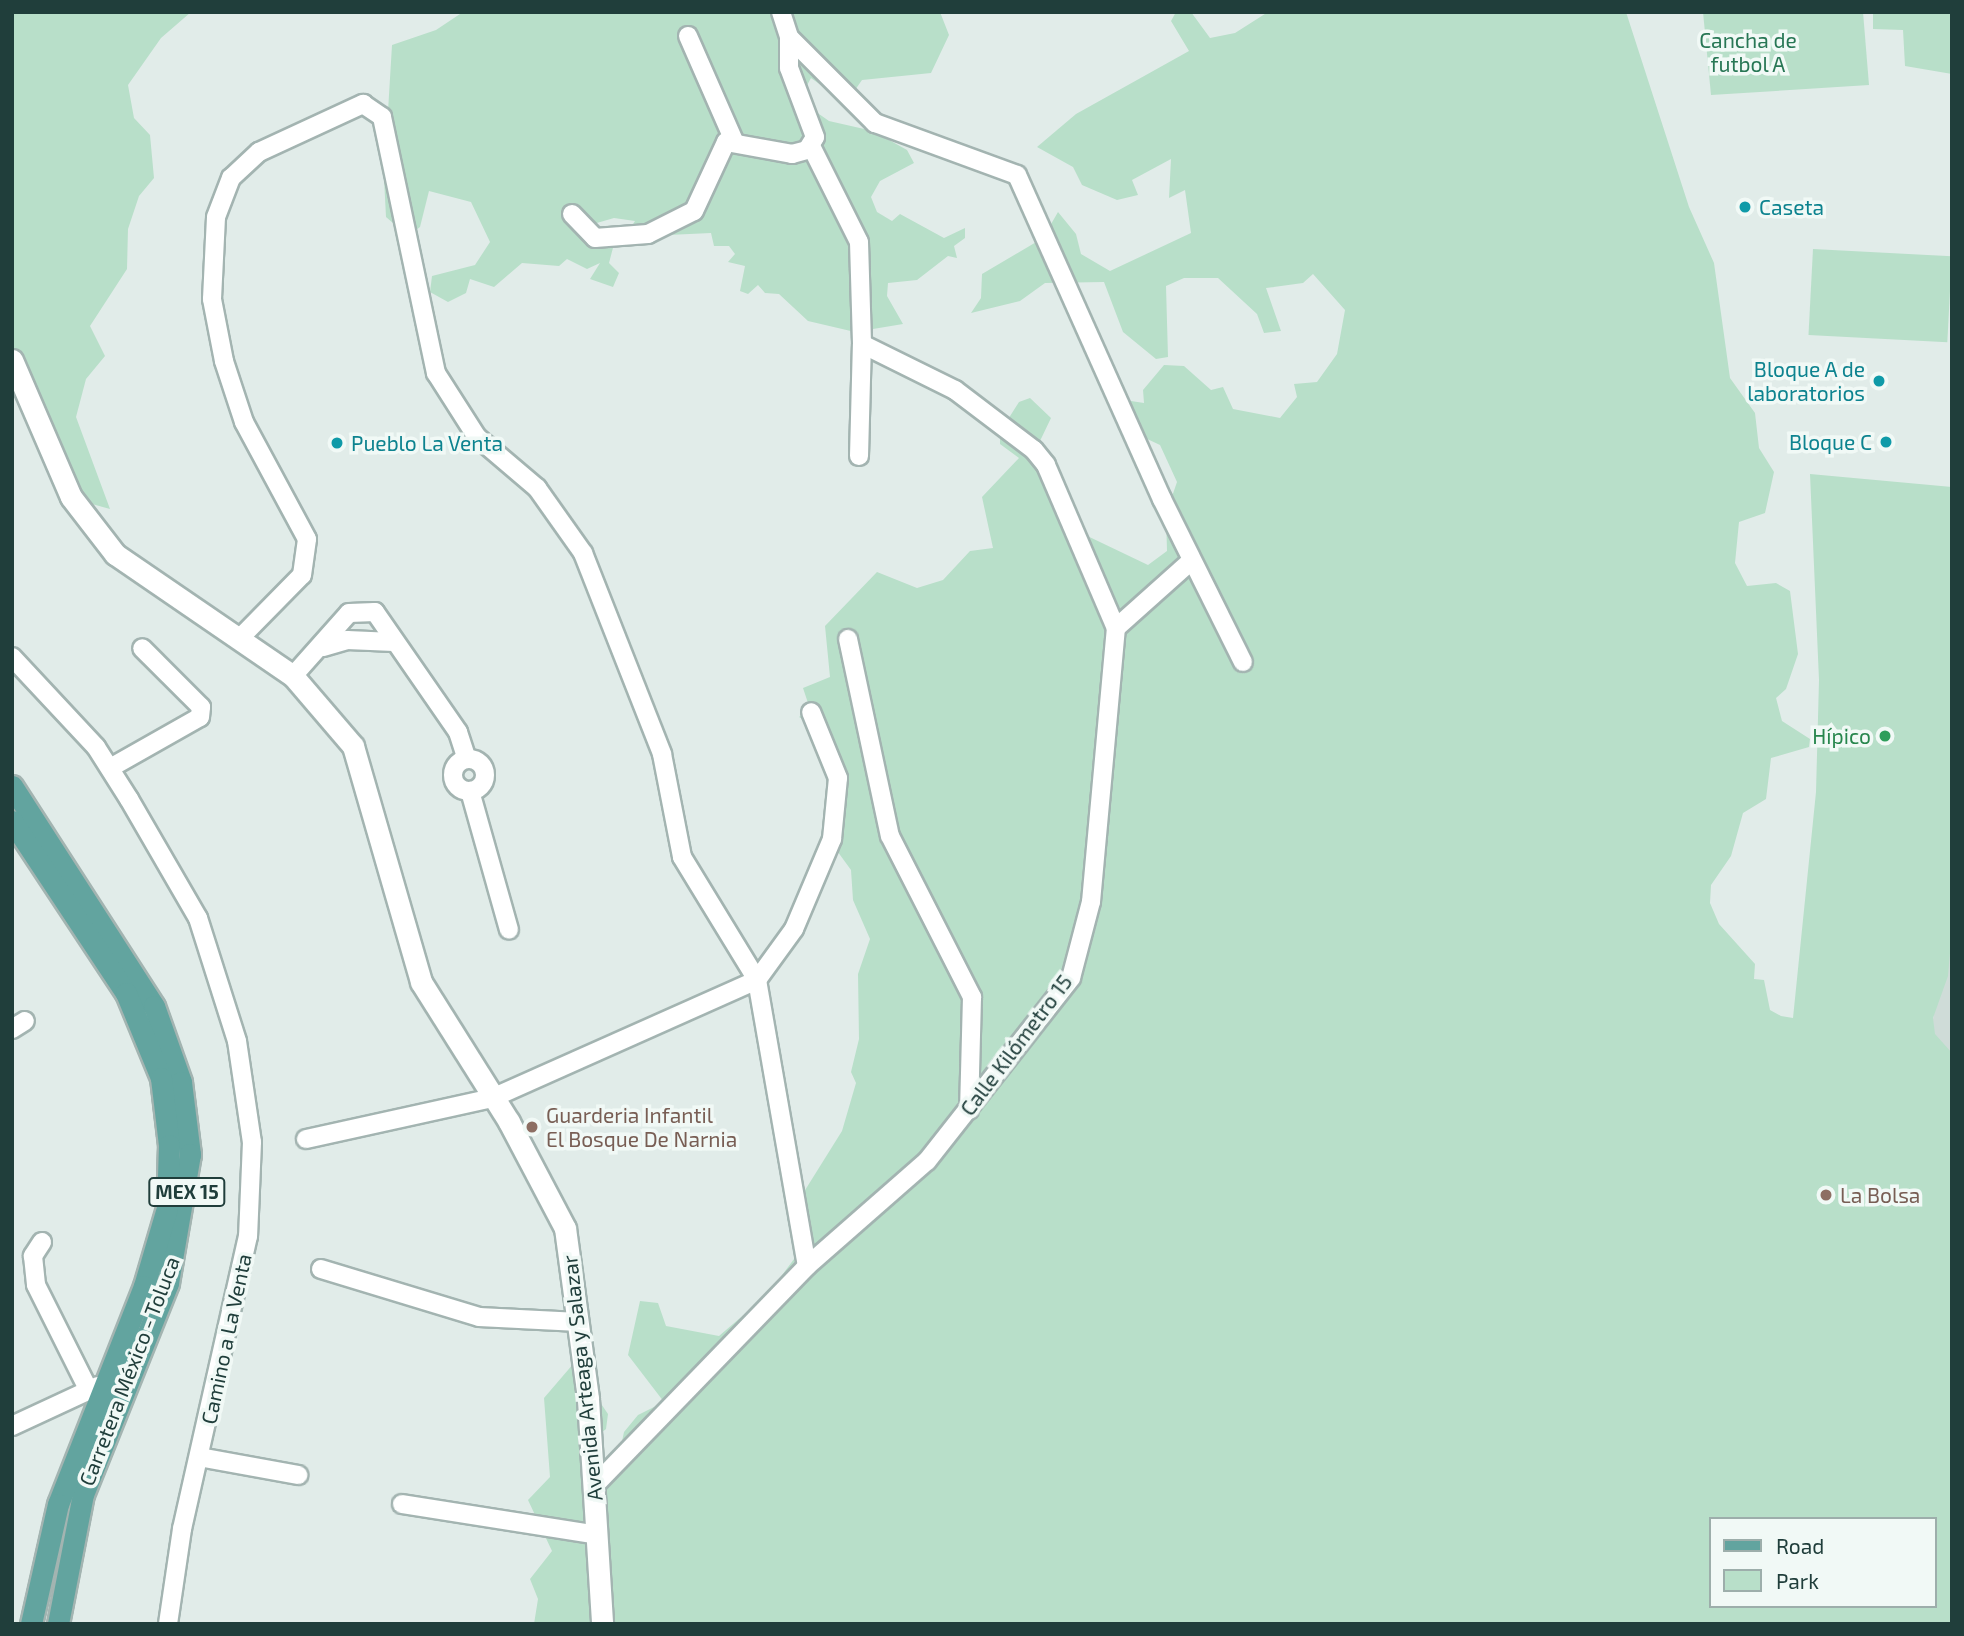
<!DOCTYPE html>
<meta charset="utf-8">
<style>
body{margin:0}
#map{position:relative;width:1964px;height:1636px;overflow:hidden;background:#e1ece9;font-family:"Exo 2",sans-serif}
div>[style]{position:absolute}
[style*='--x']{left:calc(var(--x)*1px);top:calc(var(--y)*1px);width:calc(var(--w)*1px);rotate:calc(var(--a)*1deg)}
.built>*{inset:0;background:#cfdcd8}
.green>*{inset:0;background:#b8dfc9;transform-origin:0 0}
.roads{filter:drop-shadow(2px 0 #a3b4b1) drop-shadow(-2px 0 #a3b4b1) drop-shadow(0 2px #a3b4b1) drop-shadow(0 -2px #a3b4b1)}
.street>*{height:18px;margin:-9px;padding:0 9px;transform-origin:9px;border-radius:9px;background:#fff}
.street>.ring{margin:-9px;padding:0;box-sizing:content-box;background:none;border:18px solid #fff;border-radius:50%}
.secondary>*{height:21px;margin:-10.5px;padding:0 10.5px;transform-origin:10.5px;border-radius:10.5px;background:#fff}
.primary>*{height:21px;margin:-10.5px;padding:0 10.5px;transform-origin:10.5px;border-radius:10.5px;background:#62a49f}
.dots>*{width:19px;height:19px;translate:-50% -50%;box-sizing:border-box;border:4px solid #f1f9f6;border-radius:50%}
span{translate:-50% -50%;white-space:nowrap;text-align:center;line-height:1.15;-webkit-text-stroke:7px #f1f9f6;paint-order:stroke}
.shield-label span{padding:2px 5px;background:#f1f9f6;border:2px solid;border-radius:5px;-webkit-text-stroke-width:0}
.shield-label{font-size:19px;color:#203e3b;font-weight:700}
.park-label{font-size:21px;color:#287755}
.culture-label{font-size:21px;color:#0d838f}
.left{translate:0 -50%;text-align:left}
.right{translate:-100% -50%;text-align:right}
.leisure-label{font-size:21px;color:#27864d}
.street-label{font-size:21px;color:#203e3b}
.education-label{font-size:21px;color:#785e54}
.frame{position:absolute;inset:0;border:14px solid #203e3b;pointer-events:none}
.legend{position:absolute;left:1709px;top:1517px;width:228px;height:91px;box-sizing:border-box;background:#f1f9f6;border:2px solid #9daeab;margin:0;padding:9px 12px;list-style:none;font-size:21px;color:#203e3b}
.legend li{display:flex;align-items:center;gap:14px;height:35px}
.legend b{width:35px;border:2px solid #9daeab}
</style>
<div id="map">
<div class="built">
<div style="clip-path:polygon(1952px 878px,1952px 1055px,1929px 1049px)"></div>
</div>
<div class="green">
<div style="clip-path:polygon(12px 12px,191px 12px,161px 38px,128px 85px,134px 118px,150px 135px,154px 178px,139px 196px,128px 229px,127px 269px,90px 326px,105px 356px,86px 379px,76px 417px,110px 509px,92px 504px,62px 462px,47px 408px,12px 381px)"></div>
<div style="clip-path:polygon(463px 12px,940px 12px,949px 35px,931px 73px,862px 80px,846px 103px,811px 78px,805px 89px,809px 107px,829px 121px,873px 131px,907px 150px,914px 163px,880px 181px,871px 197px,877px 212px,892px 221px,900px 214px,944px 238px,965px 228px,965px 238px,954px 246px,957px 258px,948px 256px,917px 280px,888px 283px,887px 296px,903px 324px,855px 332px,808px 321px,779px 294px,765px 293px,758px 285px,748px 294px,740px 291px,745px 266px,728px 262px,735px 254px,729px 246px,714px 246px,711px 233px,668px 235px,658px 222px,626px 235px,635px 221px,614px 218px,583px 227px,614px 244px,609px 263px,619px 273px,613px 287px,590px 279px,600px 263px,587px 269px,567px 259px,559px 266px,522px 263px,494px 287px,470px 279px,466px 293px,448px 302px,430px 292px,432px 276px,475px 265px,490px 242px,471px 202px,429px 191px,420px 227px,408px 236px,386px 217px,384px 178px,392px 45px,436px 30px)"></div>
<div style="clip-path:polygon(evenodd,1176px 12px,1191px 12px,1210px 38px,1235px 33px,1268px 12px,1626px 12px,1689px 207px,1714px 263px,1730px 378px,1755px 413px,1759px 448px,1774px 472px,1765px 513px,1739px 522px,1735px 563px,1747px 586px,1776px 583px,1790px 591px,1798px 654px,1786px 689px,1776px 698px,1782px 721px,1810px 739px,1809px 747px,1771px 758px,1766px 799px,1743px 813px,1731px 856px,1711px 885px,1710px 903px,1719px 924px,1755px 964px,1754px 979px,1764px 980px,1770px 1010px,1781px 1016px,1793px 1018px,1816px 792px,1819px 680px,1810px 474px,1952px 487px,1952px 930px,1948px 976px,1933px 1018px,1935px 1034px,1952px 1053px,1952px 1624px,534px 1624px,538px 1599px,530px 1579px,552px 1551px,528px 1500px,550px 1477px,544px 1398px,580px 1356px,587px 1383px,608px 1414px,606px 1429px,590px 1442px,599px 1467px,618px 1460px,624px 1432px,638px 1415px,664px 1402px,628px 1355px,640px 1301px,658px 1303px,666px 1326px,719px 1336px,768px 1294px,800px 1251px,787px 1219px,842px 1131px,856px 1083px,851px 1072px,859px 1039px,858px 974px,870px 939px,853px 900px,851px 870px,835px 848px,830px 765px,810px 735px,816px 726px,799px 717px,810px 709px,803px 688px,830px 677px,825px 626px,877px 572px,917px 588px,943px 580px,970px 551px,993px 548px,982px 497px,1019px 458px,1000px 444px,1000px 432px,1019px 402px,1030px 398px,1051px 418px,1040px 441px,1079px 532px,1148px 565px,1167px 551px,1166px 514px,1177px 482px,1160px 445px,1143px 437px,1139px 422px,1130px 422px,1135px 416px,1118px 399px,1144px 403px,1143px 390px,1164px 365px,1184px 366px,1211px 390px,1223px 387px,1233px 409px,1280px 418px,1297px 397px,1294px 384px,1317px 382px,1337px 354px,1345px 310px,1313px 274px,1303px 283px,1266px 288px,1281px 331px,1264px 333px,1257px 314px,1218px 278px,1184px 278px,1166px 286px,1168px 357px,1156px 359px,1123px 332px,1104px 282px,1045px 283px,1020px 301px,971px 313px,981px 298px,982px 274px,1043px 238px,1058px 212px,1076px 234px,1081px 254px,1110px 271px,1191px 233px,1185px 190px,1169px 198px,1171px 159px,1132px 180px,1138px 195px,1117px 200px,1082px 185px,1073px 167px,1037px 147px,1076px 114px,1189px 51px,1171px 21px,1176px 12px,1710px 1519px,1934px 1519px,1934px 1606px,1710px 1606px,1710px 1519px)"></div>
<div style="clip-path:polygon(1703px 12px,1863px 12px,1869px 85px,1711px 95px)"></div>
<div style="clip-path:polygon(1873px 12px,1952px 12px,1952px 74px,1905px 66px,1903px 30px,1873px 29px)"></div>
<div style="left:1813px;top:249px;width:139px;height:86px;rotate:3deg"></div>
</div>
<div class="roads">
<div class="street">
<div style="--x:781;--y:12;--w:26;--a:72"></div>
<div style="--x:789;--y:37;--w:122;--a:45"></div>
<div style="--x:875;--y:123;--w:151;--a:20.1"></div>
<div style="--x:1017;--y:175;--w:355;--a:65.9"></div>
<div style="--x:1162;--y:499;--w:182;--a:63.6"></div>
<div style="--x:688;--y:36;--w:115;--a:66.3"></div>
<div style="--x:811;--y:146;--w:107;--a:63.4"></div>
<div style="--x:859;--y:242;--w:102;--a:88.3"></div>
<div style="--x:862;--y:344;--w:104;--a:26.3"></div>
<div style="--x:955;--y:390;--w:99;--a:37.2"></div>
<div style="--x:1034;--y:450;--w:19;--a:51"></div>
<div style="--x:1046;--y:465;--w:177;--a:66.8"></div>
<div style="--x:572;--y:214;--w:33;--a:46"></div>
<div style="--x:595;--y:238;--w:53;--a:-4.3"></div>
<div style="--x:648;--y:234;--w:51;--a:-26.6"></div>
<div style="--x:694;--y:211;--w:76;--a:-65.1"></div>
<div style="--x:726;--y:142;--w:67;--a:10.3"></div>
<div style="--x:792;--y:154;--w:16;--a:-15"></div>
<div style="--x:807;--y:150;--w:15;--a:-58"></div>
<div style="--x:815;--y:137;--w:74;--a:-110.6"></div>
<div style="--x:789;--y:68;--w:31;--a:-90"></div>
<div style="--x:859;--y:456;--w:112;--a:-88.5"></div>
<div style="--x:240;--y:638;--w:88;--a:-45.5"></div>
<div style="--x:302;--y:575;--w:36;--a:-82"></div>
<div style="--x:307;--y:539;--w:133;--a:-118.3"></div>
<div style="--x:244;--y:422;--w:64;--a:-108.2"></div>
<div style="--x:224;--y:361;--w:63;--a:-101"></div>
<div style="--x:212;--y:299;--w:82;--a:-87.2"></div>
<div style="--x:216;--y:217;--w:42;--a:-69"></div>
<div style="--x:231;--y:178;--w:38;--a:-43"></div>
<div style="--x:259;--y:152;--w:115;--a:-24.8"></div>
<div style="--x:363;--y:104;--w:23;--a:34"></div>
<div style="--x:382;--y:117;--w:262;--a:78.1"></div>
<div style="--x:436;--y:373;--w:76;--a:57.4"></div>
<div style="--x:477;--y:437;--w:79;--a:40.4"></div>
<div style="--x:537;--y:488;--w:80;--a:54.7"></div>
<div style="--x:583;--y:553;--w:216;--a:68.5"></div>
<div style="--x:662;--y:754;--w:105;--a:79"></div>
<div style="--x:682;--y:857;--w:144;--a:58.6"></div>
<div style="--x:757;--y:980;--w:290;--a:80.1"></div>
<div style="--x:848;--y:639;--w:201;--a:78"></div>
<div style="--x:890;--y:836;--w:181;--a:63"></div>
<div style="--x:972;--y:997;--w:113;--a:91.5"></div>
<div style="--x:323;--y:647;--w:25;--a:-16"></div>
<div style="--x:347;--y:640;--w:47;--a:2.4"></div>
<div style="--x:12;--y:657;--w:123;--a:47"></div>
<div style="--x:96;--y:747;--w:62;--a:57.6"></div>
<div style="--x:129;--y:799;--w:138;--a:59.9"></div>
<div style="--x:198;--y:918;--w:129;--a:72.4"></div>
<div style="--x:237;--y:1041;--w:102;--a:81.6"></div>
<div style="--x:252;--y:1142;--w:94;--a:92.4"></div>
<div style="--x:248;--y:1236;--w:300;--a:102.7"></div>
<div style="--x:182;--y:1529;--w:96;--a:98.4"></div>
<div style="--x:293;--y:676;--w:84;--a:-48.4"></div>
<div style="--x:349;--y:613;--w:26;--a:-2"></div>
<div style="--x:375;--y:612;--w:146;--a:55.3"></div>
<div style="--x:458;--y:732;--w:28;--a:72"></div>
<div class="ring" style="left:453px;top:759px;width:14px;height:14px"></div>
<div style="--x:110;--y:768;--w:103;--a:-29.5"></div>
<div style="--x:200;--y:717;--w:10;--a:-84"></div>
<div style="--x:201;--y:707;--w:83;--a:-135"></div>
<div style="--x:470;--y:791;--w:144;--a:74.3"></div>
<div style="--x:12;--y:1029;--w:15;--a:-32"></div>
<div style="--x:306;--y:1139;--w:190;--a:-12.4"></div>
<div style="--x:492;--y:1098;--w:290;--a:-24"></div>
<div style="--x:757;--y:980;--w:63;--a:-54"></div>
<div style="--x:794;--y:929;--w:98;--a:-67.1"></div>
<div style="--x:832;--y:839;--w:61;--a:-84.4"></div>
<div style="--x:838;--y:778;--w:71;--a:-112.2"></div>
<div style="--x:42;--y:1242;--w:17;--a:123"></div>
<div style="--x:33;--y:1256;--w:29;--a:84"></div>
<div style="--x:36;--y:1285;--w:119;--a:63.4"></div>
<div style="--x:321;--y:1269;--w:165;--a:16.9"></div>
<div style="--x:479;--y:1317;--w:100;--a:2.9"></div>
<div style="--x:12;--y:1426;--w:95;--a:-24.9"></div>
<div style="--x:199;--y:1457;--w:101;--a:10.3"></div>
<div style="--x:594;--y:1486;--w:306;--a:-45.9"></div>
<div style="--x:807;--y:1266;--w:159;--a:-41.2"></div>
<div style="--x:927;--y:1161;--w:233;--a:-51.8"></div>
<div style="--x:1071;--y:978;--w:79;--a:-75.3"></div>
<div style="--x:1091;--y:902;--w:275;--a:-84.8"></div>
<div style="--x:1116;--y:628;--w:101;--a:-41.8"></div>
<div style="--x:402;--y:1504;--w:197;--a:9"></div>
</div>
<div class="secondary">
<div style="--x:12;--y:360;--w:149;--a:66.7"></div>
<div style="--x:71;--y:497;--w:72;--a:52.3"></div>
<div style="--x:115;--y:554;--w:216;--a:34.4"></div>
<div style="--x:293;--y:676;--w:92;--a:49.4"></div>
<div style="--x:353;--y:746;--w:246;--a:73.9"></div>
<div style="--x:421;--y:982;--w:165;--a:57.8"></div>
<div style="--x:509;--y:1122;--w:120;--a:62.2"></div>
<div style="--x:565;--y:1228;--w:173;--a:82.3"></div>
<div style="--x:588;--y:1399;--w:225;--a:86.4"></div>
</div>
<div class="primary">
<div style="--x:12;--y:786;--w:262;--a:57.2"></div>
<div style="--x:154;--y:1006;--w:81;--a:70.4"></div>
<div style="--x:181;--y:1082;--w:73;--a:82.9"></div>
<div style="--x:190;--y:1154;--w:131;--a:99.7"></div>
<div style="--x:168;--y:1283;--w:227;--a:111.9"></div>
<div style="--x:83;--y:1494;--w:132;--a:100.9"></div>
<div style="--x:12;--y:821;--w:206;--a:56.5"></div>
<div style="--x:126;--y:993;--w:92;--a:67.6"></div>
<div style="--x:161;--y:1078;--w:67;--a:83.2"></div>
<div style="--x:169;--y:1145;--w:63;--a:91.8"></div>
<div style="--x:167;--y:1208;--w:81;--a:106.4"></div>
<div style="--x:144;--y:1286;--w:234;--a:111.5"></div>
<div style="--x:58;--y:1504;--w:123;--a:102.7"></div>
</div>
</div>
<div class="dots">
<div style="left:1745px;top:207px;background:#0f9aa8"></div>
<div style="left:1879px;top:381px;background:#0f9aa8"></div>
<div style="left:1886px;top:442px;background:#0f9aa8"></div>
<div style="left:337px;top:443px;background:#0f9aa8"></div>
<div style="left:1885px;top:736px;background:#2e9e5b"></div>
<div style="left:532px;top:1127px;background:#8d6e63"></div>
<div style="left:1826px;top:1195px;background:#8d6e63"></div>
</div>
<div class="shield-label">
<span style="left:187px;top:1192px">MEX 15</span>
</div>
<div class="park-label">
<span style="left:1748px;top:52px">Cancha de<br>futbol A</span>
</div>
<div class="culture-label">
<span class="left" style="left:1759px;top:207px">Caseta</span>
<span class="right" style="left:1865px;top:381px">Bloque A de<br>laboratorios</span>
<span class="right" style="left:1872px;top:442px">Bloque C</span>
<span class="left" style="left:351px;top:443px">Pueblo La Venta</span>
</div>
<div class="leisure-label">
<span class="right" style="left:1871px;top:736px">Hípico</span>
</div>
<div class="street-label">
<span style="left:1016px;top:1045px;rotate:-53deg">Calle Kilómetro 15</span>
<span style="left:226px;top:1339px;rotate:-78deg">Camino a La Venta</span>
<span style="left:129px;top:1371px;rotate:-69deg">Carretera México - Toluca</span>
<span style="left:582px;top:1378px;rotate:-96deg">Avenida Arteaga y Salazar</span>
</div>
<div class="education-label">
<span class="left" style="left:546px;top:1127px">Guarderia Infantil<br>El Bosque De Narnia</span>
<span class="left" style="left:1840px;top:1195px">La Bolsa</span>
</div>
<div class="frame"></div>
<ul class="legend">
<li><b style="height:9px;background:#62a49f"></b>Road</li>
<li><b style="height:19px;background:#b8dfc9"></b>Park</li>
</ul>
</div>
